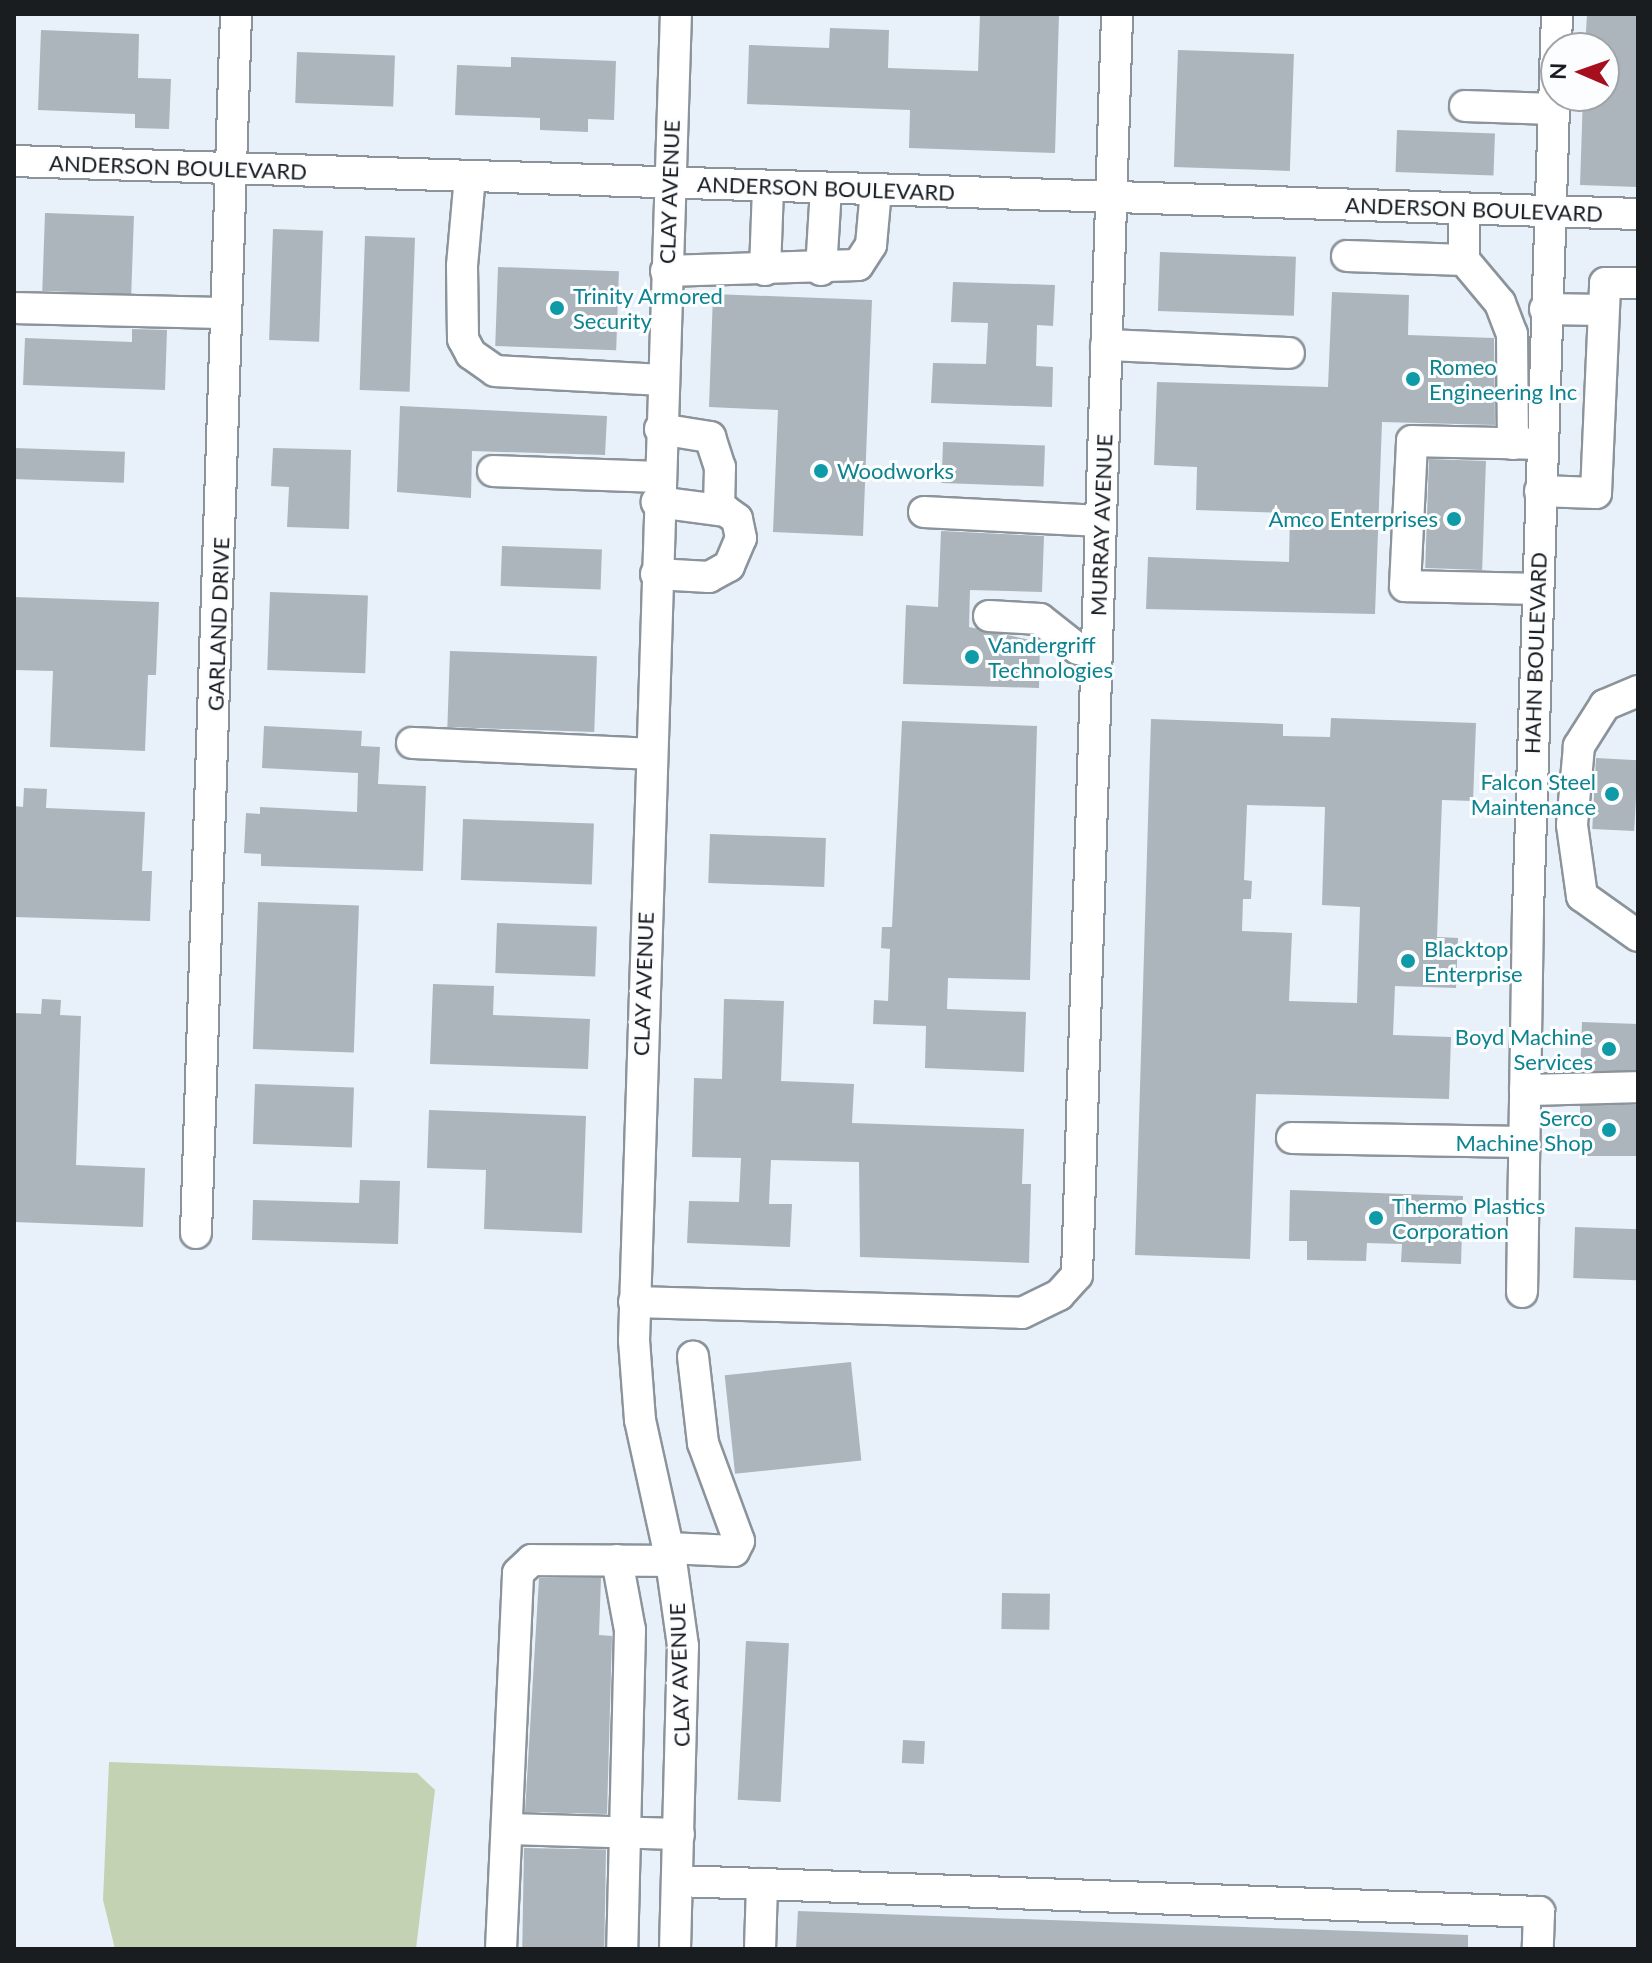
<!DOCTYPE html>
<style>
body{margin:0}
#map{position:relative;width:1652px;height:1963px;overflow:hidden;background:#e8f1f9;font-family:Lato,sans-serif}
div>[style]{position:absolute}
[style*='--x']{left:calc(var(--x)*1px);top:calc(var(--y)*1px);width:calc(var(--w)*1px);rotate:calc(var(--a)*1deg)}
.green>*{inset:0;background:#c3d2b2}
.building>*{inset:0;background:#acb4bc;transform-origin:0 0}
.roads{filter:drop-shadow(2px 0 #8c949b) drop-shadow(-2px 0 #8c949b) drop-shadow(0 2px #8c949b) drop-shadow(0 -2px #8c949b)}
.minor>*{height:30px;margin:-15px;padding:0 15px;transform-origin:15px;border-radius:15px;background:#fff}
.dots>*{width:22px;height:22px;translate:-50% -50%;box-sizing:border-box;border:4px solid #fcfdff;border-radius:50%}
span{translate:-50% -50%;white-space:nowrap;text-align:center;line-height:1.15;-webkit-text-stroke:6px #fcfdff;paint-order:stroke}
.street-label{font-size:22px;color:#1a1d20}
.culture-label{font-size:22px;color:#0d838f}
.left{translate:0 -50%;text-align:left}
.right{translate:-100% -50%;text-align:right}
.frame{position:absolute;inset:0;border:16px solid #1a1d20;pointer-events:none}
.north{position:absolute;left:1540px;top:32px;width:80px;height:80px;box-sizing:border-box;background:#fcfdff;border:2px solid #a2a3a6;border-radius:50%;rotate:272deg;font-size:22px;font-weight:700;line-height:32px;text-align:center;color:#1a1d20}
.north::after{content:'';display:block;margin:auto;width:28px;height:36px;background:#a60f1d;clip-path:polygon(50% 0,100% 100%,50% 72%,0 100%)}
</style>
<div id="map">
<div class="green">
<div style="clip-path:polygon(109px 1762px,417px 1773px,435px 1790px,416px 1949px,115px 1949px,103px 1900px)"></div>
</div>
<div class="building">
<div style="clip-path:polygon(980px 14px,1059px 14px,1055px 153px,909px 148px,910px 110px,747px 104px,749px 45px,829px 48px,830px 28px,889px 30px,888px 68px,978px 71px)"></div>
<div style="clip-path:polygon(1587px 14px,1638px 15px,1638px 187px,1580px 185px,1583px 96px,1604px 96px,1604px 48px,1585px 48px)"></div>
<div style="clip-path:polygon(41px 30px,139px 34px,138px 78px,171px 79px,169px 129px,135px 128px,135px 114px,38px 110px)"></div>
<div style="left:1178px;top:50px;width:116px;height:117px;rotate:2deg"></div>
<div style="left:297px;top:52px;width:98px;height:51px;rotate:2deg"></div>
<div style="clip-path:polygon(511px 57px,616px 61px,614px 120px,588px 119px,588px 132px,540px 130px,540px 118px,455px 115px,457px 65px,511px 67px)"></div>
<div style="left:1397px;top:130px;width:98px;height:42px;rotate:2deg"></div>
<div style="left:45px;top:213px;width:89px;height:78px;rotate:2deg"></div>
<div style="left:273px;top:229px;width:50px;height:111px;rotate:2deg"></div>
<div style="left:365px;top:236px;width:50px;height:154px;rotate:2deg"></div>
<div style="left:1160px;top:252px;width:136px;height:59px;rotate:2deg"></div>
<div style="left:498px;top:267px;width:121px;height:79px;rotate:2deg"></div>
<div style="clip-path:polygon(953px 282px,1055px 285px,1053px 326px,1037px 325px,1036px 366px,1053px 367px,1052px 407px,931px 403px,933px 363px,986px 364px,988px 323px,951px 322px)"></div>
<div style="clip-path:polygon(1332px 292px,1409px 295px,1408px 335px,1494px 338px,1495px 425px,1382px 422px,1375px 614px,1146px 609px,1148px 557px,1289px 562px,1290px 513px,1196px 510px,1197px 467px,1154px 465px,1157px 382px,1328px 387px)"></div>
<div style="clip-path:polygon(713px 294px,872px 300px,863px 536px,773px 532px,778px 410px,709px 407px)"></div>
<div style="clip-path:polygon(132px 329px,167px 330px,165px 390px,23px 385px,25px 338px,132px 342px)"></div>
<div style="clip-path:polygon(400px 406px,607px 416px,605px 455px,472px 451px,471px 498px,397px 492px)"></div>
<div style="left:943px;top:442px;width:102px;height:41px;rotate:2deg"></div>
<div style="left:14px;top:448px;width:111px;height:31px;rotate:2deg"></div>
<div style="clip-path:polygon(273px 448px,351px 450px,349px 529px,287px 527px,289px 487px,271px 486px)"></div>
<div style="left:1429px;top:459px;width:57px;height:109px;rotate:2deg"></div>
<div style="clip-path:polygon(941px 531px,1044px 536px,1042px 592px,970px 590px,969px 627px,1040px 642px,1039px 688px,903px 684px,906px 605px,938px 607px)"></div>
<div style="left:502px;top:546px;width:100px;height:40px;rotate:2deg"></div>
<div style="left:270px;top:592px;width:98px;height:78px;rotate:2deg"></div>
<div style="clip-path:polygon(14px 597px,159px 602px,156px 675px,148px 675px,145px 751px,50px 747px,53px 671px,14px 670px)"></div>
<div style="left:450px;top:651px;width:147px;height:76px;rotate:2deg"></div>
<div style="clip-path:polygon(evenodd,1331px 718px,1476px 723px,1473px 801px,1442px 800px,1437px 937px,1458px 938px,1456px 988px,1395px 986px,1393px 1035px,1451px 1037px,1449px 1099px,1256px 1094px,1250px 1259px,1135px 1255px,1151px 719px,1283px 724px,1283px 736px,1330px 737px,1331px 718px,1247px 805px,1325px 807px,1322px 905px,1360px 907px,1357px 1003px,1289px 1001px,1292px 933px,1242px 931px,1243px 899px,1251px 899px,1252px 881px,1244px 880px,1247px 805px)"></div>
<div style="clip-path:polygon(902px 721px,1037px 726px,1030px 980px,948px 978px,947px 1009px,1026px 1012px,1024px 1072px,925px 1068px,926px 1026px,873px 1024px,874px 1000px,888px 1001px,890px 949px,881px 948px,882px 927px,892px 927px)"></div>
<div style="clip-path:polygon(264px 726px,362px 731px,361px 746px,380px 747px,378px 784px,426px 786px,423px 871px,261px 866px,261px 854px,244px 853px,246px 813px,260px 814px,260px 807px,357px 812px,358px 773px,262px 768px)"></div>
<div style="left:1596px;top:758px;width:42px;height:71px;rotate:3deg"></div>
<div style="clip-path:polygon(24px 788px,47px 789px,46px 808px,145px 812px,142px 871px,152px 871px,150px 921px,14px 917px,14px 806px,23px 807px)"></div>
<div style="left:463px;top:819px;width:131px;height:61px;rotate:2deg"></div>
<div style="left:710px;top:834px;width:116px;height:49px;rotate:2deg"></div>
<div style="left:258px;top:902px;width:101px;height:147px;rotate:2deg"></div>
<div style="left:497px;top:923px;width:100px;height:50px;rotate:2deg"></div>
<div style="clip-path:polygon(433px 984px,494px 986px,493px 1015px,590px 1019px,588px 1069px,430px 1064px)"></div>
<div style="clip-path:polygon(42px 999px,61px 1000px,60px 1015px,81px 1016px,76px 1165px,145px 1168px,143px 1227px,14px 1222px,14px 1013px,41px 1014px)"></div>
<div style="clip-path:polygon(724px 999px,784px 1001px,781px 1081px,854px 1084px,852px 1123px,1024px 1129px,1022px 1184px,1031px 1184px,1029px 1263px,860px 1257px,859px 1162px,771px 1160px,769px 1204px,792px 1204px,790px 1247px,687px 1243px,689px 1201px,739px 1202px,741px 1158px,692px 1157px,694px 1078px,722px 1079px)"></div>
<div style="left:1582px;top:1022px;width:56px;height:49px;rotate:2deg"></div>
<div style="left:255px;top:1084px;width:99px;height:60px;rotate:2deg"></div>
<div style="left:1638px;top:1105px;width:51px;height:58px;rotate:90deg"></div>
<div style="clip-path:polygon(429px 1110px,586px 1116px,582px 1233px,484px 1229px,486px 1170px,427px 1168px)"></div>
<div style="clip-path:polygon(360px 1180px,400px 1181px,398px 1244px,252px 1240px,253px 1200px,359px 1203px)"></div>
<div style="clip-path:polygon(1290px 1190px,1463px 1196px,1461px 1264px,1401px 1262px,1402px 1244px,1367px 1243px,1366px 1261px,1307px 1260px,1307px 1241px,1289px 1241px)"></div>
<div style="left:1575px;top:1227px;width:63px;height:51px;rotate:2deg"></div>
<div style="left:851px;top:1362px;width:99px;height:127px;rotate:84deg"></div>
<div style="clip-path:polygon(539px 1578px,601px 1578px,599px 1635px,612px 1636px,607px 1814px,525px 1812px)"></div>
<div style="left:1002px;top:1593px;width:48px;height:36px;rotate:1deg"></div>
<div style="left:746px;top:1641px;width:43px;height:159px;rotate:3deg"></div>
<div style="left:903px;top:1740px;width:22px;height:23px;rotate:3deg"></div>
<div style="left:524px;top:1848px;width:82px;height:101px;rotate:1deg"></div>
<div style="clip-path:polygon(798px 1911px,1468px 1935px,1468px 1949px,796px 1949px)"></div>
</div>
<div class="roads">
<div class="minor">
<div style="--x:1465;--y:106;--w:88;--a:2"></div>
<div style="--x:14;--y:161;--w:1625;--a:1.87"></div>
<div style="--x:470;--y:176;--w:90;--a:95.1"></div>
<div style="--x:462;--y:266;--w:73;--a:89.2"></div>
<div style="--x:463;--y:339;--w:17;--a:62"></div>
<div style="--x:471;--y:354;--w:29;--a:35"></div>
<div style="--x:495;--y:371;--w:167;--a:3.1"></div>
<div style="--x:1464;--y:209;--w:51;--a:90"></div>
<div style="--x:1464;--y:260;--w:56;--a:50.1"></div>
<div style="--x:1500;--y:303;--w:33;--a:69"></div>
<div style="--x:1512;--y:334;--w:110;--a:89.5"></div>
<div style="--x:1347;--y:256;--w:117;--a:2"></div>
<div style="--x:765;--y:270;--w:83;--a:-87.9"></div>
<div style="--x:821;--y:270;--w:82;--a:-86.5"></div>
<div style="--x:666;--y:271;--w:192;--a:-1.8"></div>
<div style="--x:858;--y:265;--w:24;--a:-57"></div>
<div style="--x:871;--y:245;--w:55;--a:-84.8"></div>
<div style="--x:18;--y:308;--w:208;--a:1.4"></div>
<div style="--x:1545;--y:309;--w:58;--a:1"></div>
<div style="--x:1106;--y:345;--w:183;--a:2.5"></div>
<div style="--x:660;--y:429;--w:51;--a:9.1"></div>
<div style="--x:710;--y:437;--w:32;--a:72"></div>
<div style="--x:720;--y:467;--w:42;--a:91.4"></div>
<div style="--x:493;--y:471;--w:165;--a:2.1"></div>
<div style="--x:1540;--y:491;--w:56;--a:2"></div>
<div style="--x:1596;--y:493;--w:210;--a:-87.5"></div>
<div style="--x:1605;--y:283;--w:33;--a:0"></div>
<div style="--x:924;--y:512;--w:177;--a:2.9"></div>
<div style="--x:656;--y:574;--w:53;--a:3.2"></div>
<div style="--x:709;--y:577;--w:23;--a:-29"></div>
<div style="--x:729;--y:566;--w:30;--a:-67"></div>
<div style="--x:741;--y:538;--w:19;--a:-102"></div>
<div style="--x:737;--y:519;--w:14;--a:-144"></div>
<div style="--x:726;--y:511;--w:70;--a:-172.6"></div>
<div style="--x:1537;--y:589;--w:132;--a:-178.7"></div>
<div style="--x:1405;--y:586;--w:145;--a:-87.2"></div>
<div style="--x:1412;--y:441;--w:129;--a:1.3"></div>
<div style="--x:989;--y:616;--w:51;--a:3.4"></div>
<div style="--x:1040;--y:619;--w:48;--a:38.3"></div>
<div style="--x:1078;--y:649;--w:19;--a:3"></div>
<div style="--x:1638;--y:691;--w:36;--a:157"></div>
<div style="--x:1605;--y:705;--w:49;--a:122.4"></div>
<div style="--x:1579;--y:746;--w:79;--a:95.1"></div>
<div style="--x:1572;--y:825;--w:72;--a:82"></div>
<div style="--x:1582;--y:896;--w:69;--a:35.5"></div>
<div style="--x:412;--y:743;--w:238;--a:2.6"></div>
<div style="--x:1525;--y:1090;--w:113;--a:-1.5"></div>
<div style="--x:1292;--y:1138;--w:232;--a:1"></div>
<div style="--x:196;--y:1233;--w:1220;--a:-88.12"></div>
<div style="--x:1522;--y:1292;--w:380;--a:-89.1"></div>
<div style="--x:1528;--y:912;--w:898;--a:-88.15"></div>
<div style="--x:634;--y:1302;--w:388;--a:1.6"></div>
<div style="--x:1022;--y:1313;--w:41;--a:-25.9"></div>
<div style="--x:1059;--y:1295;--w:27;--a:-48"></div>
<div style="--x:1077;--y:1275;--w:1262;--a:-88.18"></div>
<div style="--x:668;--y:1548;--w:66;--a:2.6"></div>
<div style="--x:734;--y:1551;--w:11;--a:-63"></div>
<div style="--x:739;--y:1541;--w:104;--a:-110.2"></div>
<div style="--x:703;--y:1443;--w:87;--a:-96.6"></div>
<div style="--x:617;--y:1560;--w:71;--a:79.5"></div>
<div style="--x:630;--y:1630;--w:319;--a:91.4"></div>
<div style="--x:507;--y:1829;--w:172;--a:1.7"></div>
<div style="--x:678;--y:1881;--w:862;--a:2.06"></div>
<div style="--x:1539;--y:1912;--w:37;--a:92"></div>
<div style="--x:501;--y:1949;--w:376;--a:-87.4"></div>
<div style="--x:518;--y:1573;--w:19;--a:-43"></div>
<div style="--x:532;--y:1560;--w:139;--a:0.4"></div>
<div style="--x:675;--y:1949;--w:303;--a:-88.5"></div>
<div style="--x:683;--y:1646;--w:86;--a:-98"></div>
<div style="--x:671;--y:1561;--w:144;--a:-102.4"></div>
<div style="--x:640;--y:1420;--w:79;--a:-94.3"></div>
<div style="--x:634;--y:1341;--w:1328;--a:-88.19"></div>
<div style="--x:760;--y:1949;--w:65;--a:-88.2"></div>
</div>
</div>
<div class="dots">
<div style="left:557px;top:308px;background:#0f9aa8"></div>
<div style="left:1413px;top:379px;background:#0f9aa8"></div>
<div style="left:821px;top:471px;background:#0f9aa8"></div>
<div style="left:1454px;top:519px;background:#0f9aa8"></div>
<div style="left:972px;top:657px;background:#0f9aa8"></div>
<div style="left:1612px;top:794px;background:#0f9aa8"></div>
<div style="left:1408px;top:961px;background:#0f9aa8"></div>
<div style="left:1609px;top:1049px;background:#0f9aa8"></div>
<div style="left:1609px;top:1130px;background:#0f9aa8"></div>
<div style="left:1376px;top:1218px;background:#0f9aa8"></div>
</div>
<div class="street-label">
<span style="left:178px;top:167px;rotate:2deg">ANDERSON BOULEVARD</span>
<span style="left:826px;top:188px;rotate:2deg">ANDERSON BOULEVARD</span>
<span style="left:669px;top:192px;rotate:-88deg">CLAY AVENUE</span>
<span style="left:1474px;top:209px;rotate:2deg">ANDERSON BOULEVARD</span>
<span style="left:1101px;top:525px;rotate:-88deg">MURRAY AVENUE</span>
<span style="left:218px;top:624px;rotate:-88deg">GARLAND DRIVE</span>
<span style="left:1535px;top:653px;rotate:-88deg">HAHN BOULEVARD</span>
<span style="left:643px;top:984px;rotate:-88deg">CLAY AVENUE</span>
<span style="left:679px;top:1675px;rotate:-92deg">CLAY AVENUE</span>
</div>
<div class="culture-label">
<span class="left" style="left:573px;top:308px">Trinity Armored<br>Security</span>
<span class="left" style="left:1429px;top:379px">Romeo<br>Engineering Inc</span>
<span class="left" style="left:837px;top:471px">Woodworks</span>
<span class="right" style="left:1438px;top:519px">Amco Enterprises</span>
<span class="left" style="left:988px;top:657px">Vandergriff<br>Technologies</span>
<span class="right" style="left:1596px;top:794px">Falcon Steel<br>Maintenance</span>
<span class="left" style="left:1424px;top:961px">Blacktop<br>Enterprise</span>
<span class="right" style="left:1593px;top:1049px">Boyd Machine<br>Services</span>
<span class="right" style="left:1593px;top:1130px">Serco<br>Machine Shop</span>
<span class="left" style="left:1392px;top:1218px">Thermo Plastics<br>Corporation</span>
</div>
<div class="frame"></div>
<div class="north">N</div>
</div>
